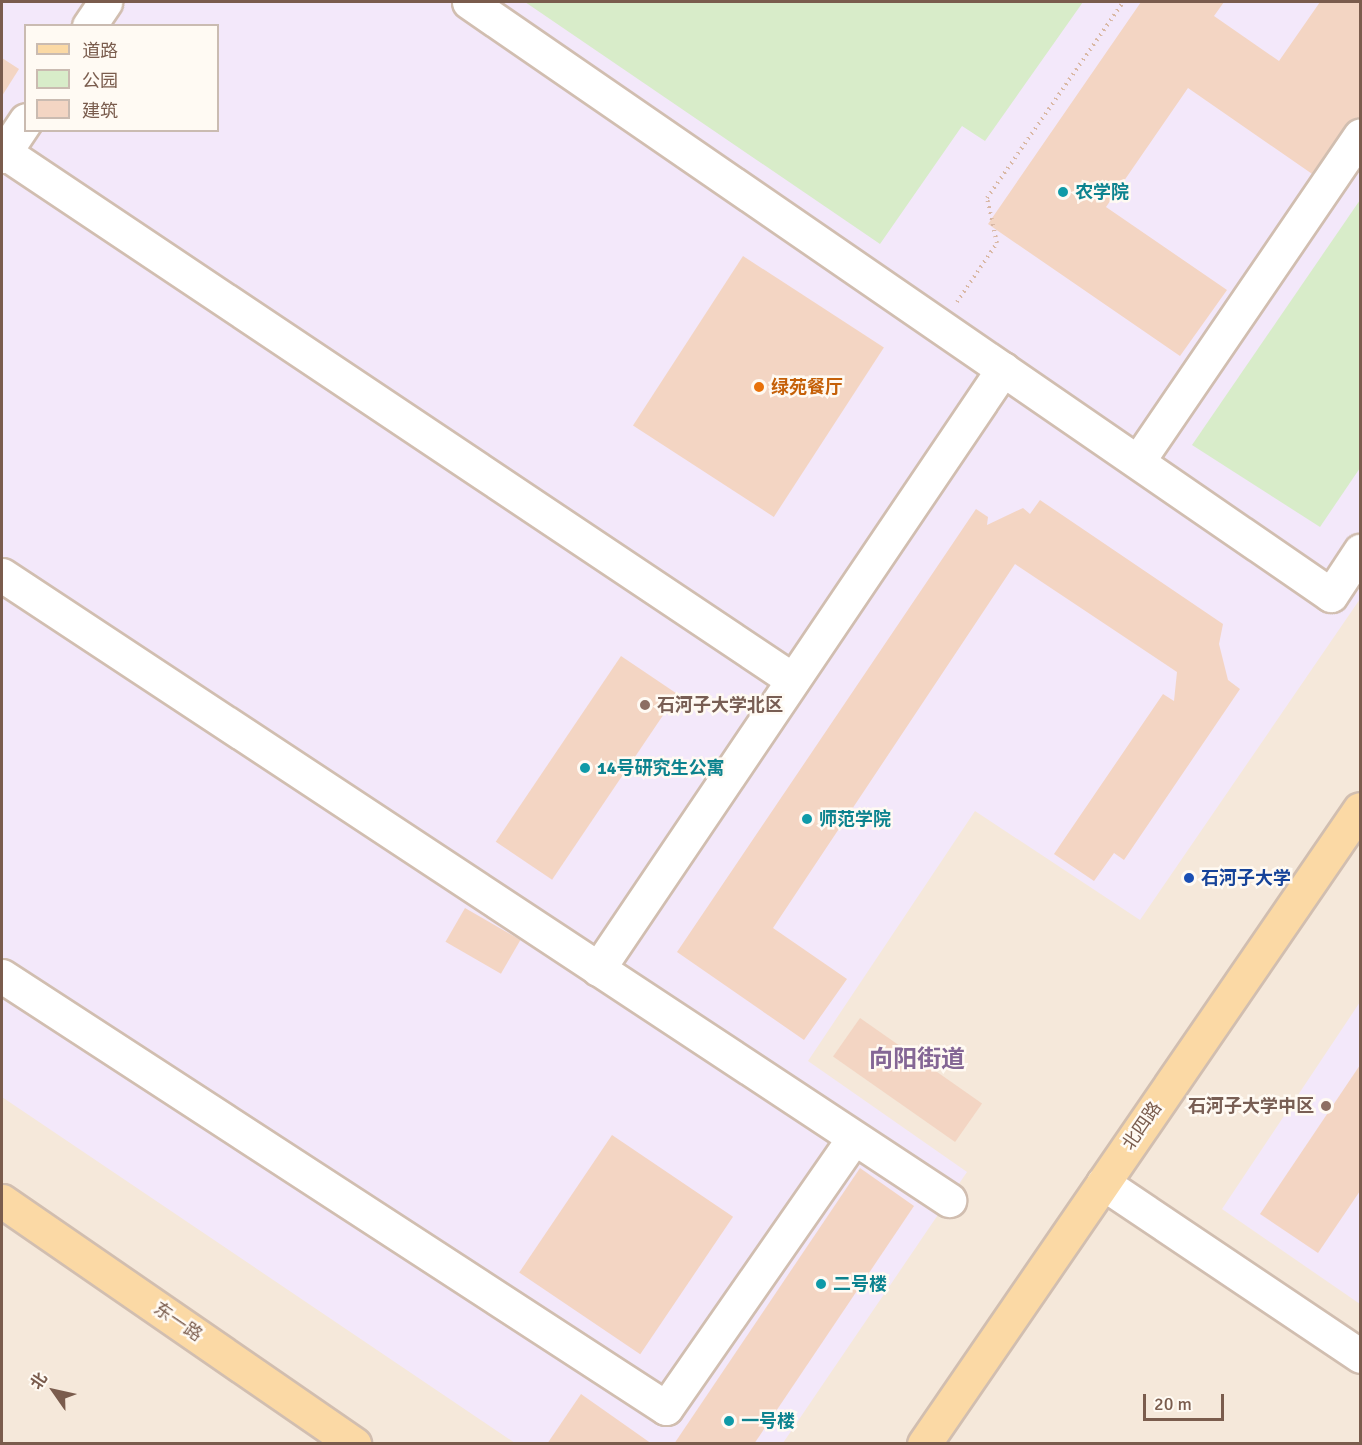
<!DOCTYPE html>
<meta charset="utf-8">
<style>
body{margin:0}
#map{position:relative;width:1362px;height:1445px;overflow:hidden;background:#fdf6ec;font-family:Signika,"Noto Sans SC",sans-serif}
div>[style]{position:absolute}
[style*='--x']{left:calc(var(--x)*1px);top:calc(var(--y)*1px);width:calc(var(--w)*1px);rotate:calc(var(--a)*1deg)}
.residential>*{inset:0;background:#f5e8da}
.education>*{inset:0;background:#f3e8fa}
.green>*{inset:0;background:#d8ecc9}
.building>*{inset:0;background:#f3d5c3;transform-origin:0 0}
.path>*{height:4px;margin-top:-2px;transform-origin:0;background:repeating-linear-gradient(90deg,#d9b8a5 0 1.5px,transparent 0 6px)}
.roads{filter:drop-shadow(2px 0 #d1beb0) drop-shadow(-2px 0 #d1beb0) drop-shadow(0 2px #d1beb0) drop-shadow(0 -2px #d1beb0)}
.minor>*{height:33px;margin:-16.5px;padding:0 16.5px;transform-origin:16.5px;border-radius:16.5px;background:#fff}
.major>*{height:33px;margin:-16.5px;padding:0 16.5px;transform-origin:16.5px;border-radius:16.5px;background:#fbd9a5}
.dots>*{width:16px;height:16px;translate:-50% -50%;box-sizing:border-box;border:3px solid #fffaf3;border-radius:50%}
span{translate:-50% -50%;white-space:nowrap;text-align:center;line-height:1.15;-webkit-text-stroke:5px #fffaf3;paint-order:stroke}
.culture-label{font-size:18px;color:#0d838f;font-weight:700}
.left{translate:0 -50%;text-align:left}
.food-label{font-size:18px;color:#c56008;font-weight:700}
.education-label{font-size:18px;color:#785e54;font-weight:700}
.right{translate:-100% -50%;text-align:right}
.transit-label{font-size:18px;color:#164399;font-weight:700}
.street-label{font-size:18px;color:#7a5c4d}
.district-label{font-size:24px;color:#846695;font-weight:700}
.frame{position:absolute;inset:0;border:3px solid #7a5c4d;pointer-events:none}
.legend{position:absolute;left:24px;top:24px;width:195px;height:108px;box-sizing:border-box;background:#fffaf3;border:2px solid #cabbb1;margin:0;padding:8px 10px;list-style:none;font-size:18px;color:#7a5c4d}
.legend li{display:flex;align-items:center;gap:12px;height:30px}
.legend b{width:30px;border:2px solid #cabbb1}
.north{position:absolute;left:24px;top:1361px;width:60px;height:60px;-webkit-text-stroke:4px #fffaf3;paint-order:stroke;rotate:304deg;font-size:16px;font-weight:700;line-height:24px;text-align:center;color:#7a5c4d}
.north::after{content:'';display:block;margin:auto;width:21px;height:27px;background:#7a5c4d;clip-path:polygon(50% 0,100% 100%,50% 72%,0 100%)}
.scale{position:absolute;left:1143px;top:1394px;width:81px;height:27px;box-sizing:border-box;border:3px solid #7a5c4d;border-top:0;padding-left:8px;font-size:18px;line-height:21px;white-space:nowrap;color:#7a5c4d;-webkit-text-stroke:4px #fffaf3;paint-order:stroke}
</style>
<div id="map">
<div class="residential">
<div style="clip-path:polygon(evenodd,2px 2px,1360px 2px,1360px 1443px,2px 1444px,2px 2px,26px 26px,218px 26px,218px 130px,26px 130px,26px 26px)"></div>
</div>
<div class="education">
<div style="clip-path:polygon(evenodd,2px 2px,1360px 2px,1360px 599px,1140px 920px,975px 811px,808px 1061px,967px 1172px,783px 1443px,515px 1443px,2px 1097px,2px 2px,26px 26px,218px 26px,218px 130px,26px 130px,26px 26px)"></div>
<div style="clip-path:polygon(1360px 1002px,1360px 1304px,1222px 1209px)"></div>
</div>
<div class="green">
<div style="clip-path:polygon(525px 2px,1083px 2px,985px 141px,962px 126px,880px 244px)"></div>
<div style="clip-path:polygon(1360px 200px,1360px 468px,1320px 527px,1192px 445px)"></div>
</div>
<div class="building">
<div style="clip-path:polygon(1141px 2px,1224px 2px,1214px 16px,1279px 61px,1320px 2px,1360px 2px,1360px 117px,1318px 178px,1188px 88px,1106px 207px,1227px 290px,1180px 356px,988px 224px)"></div>
<div style="clip-path:polygon(2px 58px,19px 69px,2px 96px)"></div>
<div style="left:743px;top:256px;width:168px;height:202px;rotate:33deg"></div>
<div style="clip-path:polygon(1040px 500px,1223px 624px,1219px 644px,1228px 680px,1240px 689px,1124px 860px,1114px 853px,1094px 881px,1054px 854px,1163px 694px,1174px 701px,1177px 672px,1015px 564px,773px 928px,847px 979px,804px 1040px,677px 952px,976px 509px,988px 517px,987px 525px,1023px 508px,1030px 514px)"></div>
<div style="left:621px;top:656px;width:68px;height:224px;rotate:34deg"></div>
<div style="left:465px;top:908px;width:64px;height:39px;rotate:30deg"></div>
<div style="left:860px;top:1018px;width:149px;height:47px;rotate:35deg"></div>
<div style="clip-path:polygon(1360px 1065px,1360px 1191px,1318px 1253px,1260px 1214px)"></div>
<div style="left:612px;top:1135px;width:146px;height:166px;rotate:34deg"></div>
<div style="clip-path:polygon(860px 1168px,914px 1206px,754px 1444px,674px 1444px)"></div>
<div style="clip-path:polygon(581px 1394px,652px 1444px,547px 1444px)"></div>
</div>
<div class="path">
<div style="--x:957;--y:302;--w:71;--a:-55.9"></div>
<div style="--x:997;--y:243;--w:46;--a:-102.5"></div>
<div style="--x:987;--y:198;--w:239;--a:-55.2"></div>
</div>
<div class="roads">
<div class="minor">
<div style="--x:469;--y:2;--w:1046;--a:34.53"></div>
<div style="--x:1331;--y:595;--w:53;--a:-56.6"></div>
<div style="--x:89;--y:26;--w:29;--a:-56"></div>
<div style="--x:4;--y:152;--w:949;--a:33.79"></div>
<div style="--x:2;--y:156;--w:43;--a:-56.3"></div>
<div style="--x:1138;--y:461;--w:394;--a:-55.7"></div>
<div style="--x:2;--y:575;--w:1135;--a:33.42"></div>
<div style="--x:598;--y:969;--w:724;--a:-55.98"></div>
<div style="--x:2;--y:976;--w:792;--a:33.05"></div>
<div style="--x:666;--y:1408;--w:329;--a:-55.2"></div>
<div style="--x:1103;--y:1183;--w:310;--a:33.9"></div>
</div>
<div class="major">
<div style="--x:2;--y:1201;--w:428;--a:34.6"></div>
<div style="--x:924;--y:1444;--w:770;--a:-55.53"></div>
</div>
</div>
<div class="dots">
<div style="left:1063px;top:192px;background:#0f9aa8"></div>
<div style="left:759px;top:387px;background:#e8710a"></div>
<div style="left:645px;top:705px;background:#8d6e63"></div>
<div style="left:585px;top:768px;background:#0f9aa8"></div>
<div style="left:807px;top:819px;background:#0f9aa8"></div>
<div style="left:1189px;top:878px;background:#1a4fb4"></div>
<div style="left:1326px;top:1106px;background:#8d6e63"></div>
<div style="left:821px;top:1284px;background:#0f9aa8"></div>
<div style="left:729px;top:1421px;background:#0f9aa8"></div>
</div>
<div class="culture-label">
<span class="left" style="left:1075px;top:192px">农学院</span>
<span class="left" style="left:597px;top:768px">14号研究生公寓</span>
<span class="left" style="left:819px;top:819px">师范学院</span>
<span class="left" style="left:833px;top:1284px">二号楼</span>
<span class="left" style="left:741px;top:1421px">一号楼</span>
</div>
<div class="food-label">
<span class="left" style="left:771px;top:387px">绿苑餐厅</span>
</div>
<div class="education-label">
<span class="left" style="left:657px;top:705px">石河子大学北区</span>
<span class="right" style="left:1314px;top:1106px">石河子大学中区</span>
</div>
<div class="transit-label">
<span class="left" style="left:1201px;top:878px">石河子大学</span>
</div>
<div class="street-label">
<span style="left:1142px;top:1126px;rotate:-55deg">北四路</span>
<span style="left:178px;top:1322px;rotate:34deg">东一路</span>
</div>
<div class="district-label">
<span style="left:917px;top:1060px">向阳街道</span>
</div>
<div class="frame"></div>
<ul class="legend">
<li><b style="height:8px;background:#fbd9a5"></b>道路</li>
<li><b style="height:16px;background:#d8ecc9"></b>公园</li>
<li><b style="height:16px;background:#f3d5c3"></b>建筑</li>
</ul>
<div class="north">北</div>
<div class="scale">20 m</div>
</div>
